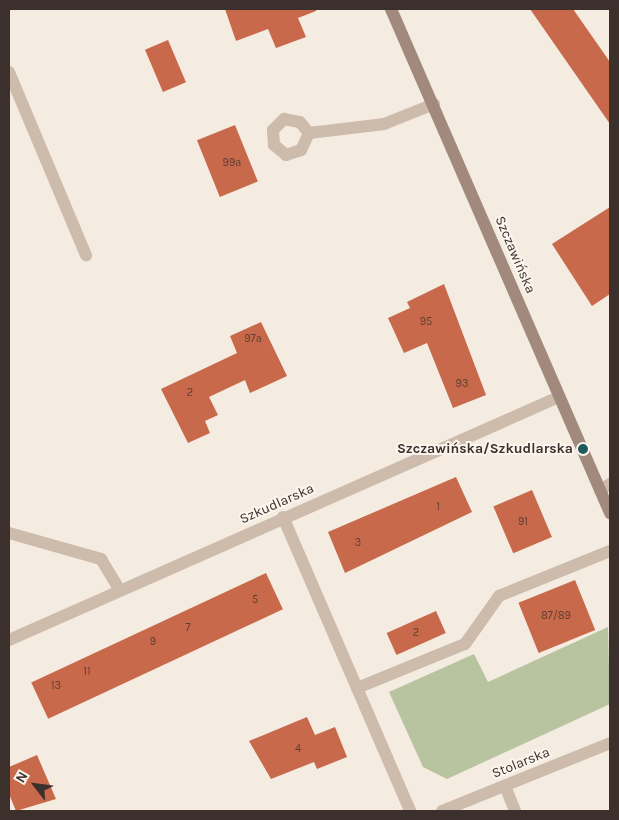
<!DOCTYPE html>
<meta charset="utf-8">
<style>
body{margin:0}
#map{position:relative;width:619px;height:820px;overflow:hidden;background:#f4ebe1;font-family:Karla,sans-serif}
div>[style]{position:absolute}
[style*='--x']{left:calc(var(--x)*1px);top:calc(var(--y)*1px);width:calc(var(--w)*1px);rotate:calc(var(--a)*1deg)}
.green>*{inset:0;background:#b8c4a0}
.building>*{inset:0;background:#c8694b;transform-origin:0 0}
.lane>*{height:12px;margin:-6px;padding:0 6px;transform-origin:6px;border-radius:6px;background:#cdbbac}
.street>*{height:12px;margin:-6px;padding:0 6px;transform-origin:6px;border-radius:6px;background:#cdbbac}
.secondary>*{height:12px;margin:-6px;padding:0 6px;transform-origin:6px;border-radius:6px;background:#a18a7d}
.dots>*{width:14px;height:14px;translate:-50% -50%;box-sizing:border-box;border:2px solid #fbf5ee;border-radius:50%}
span{translate:-50% -50%;white-space:nowrap;text-align:center;line-height:1.15;-webkit-text-stroke:4px #fbf5ee;paint-order:stroke}
.number-label{font-size:11px;color:#5e3e33}
.number-label span{-webkit-text-stroke-width:0}
.street-label{font-size:14px;color:#3b302b}
.poi-label{font-size:14px;color:#3b302b;font-weight:700}
.right{translate:-100% -50%;text-align:right}
.frame{position:absolute;inset:0;border:10px solid #3b302b;pointer-events:none}
.north{position:absolute;left:10px;top:760px;width:50px;height:50px;-webkit-text-stroke:4px #fbf5ee;paint-order:stroke;rotate:300deg;font-size:14px;font-weight:700;line-height:20px;text-align:center;color:#3b302b}
.north::after{content:'';display:block;margin:auto;width:18px;height:22px;background:#3b302b;clip-path:polygon(50% 0,100% 100%,50% 72%,0 100%)}
</style>
<div id="map">
<div class="green">
<div style="clip-path:polygon(608px 627px,610px 704px,447px 779px,423px 767px,389px 692px,474px 654px,488px 682px)"></div>
</div>
<div class="building">
<div style="clip-path:polygon(225px 9px,316px 9px,316px 11px,298px 18px,306px 37px,276px 48px,268px 29px,236px 41px)"></div>
<div style="clip-path:polygon(530px 9px,573px 9px,610px 62px,610px 124px)"></div>
<div style="left:168px;top:40px;width:46px;height:25px;rotate:67deg"></div>
<div style="left:235px;top:125px;width:61px;height:41px;rotate:68deg"></div>
<div style="clip-path:polygon(610px 207px,610px 294px,592px 306px,552px 244px)"></div>
<div style="clip-path:polygon(444px 284px,486px 395px,453px 408px,427px 343px,404px 353px,388px 318px,410px 308px,407px 302px)"></div>
<div style="clip-path:polygon(261px 322px,287px 376px,250px 393px,245px 380px,209px 397px,218px 415px,205px 421px,210px 433px,188px 443px,161px 389px,237px 353px,230px 336px)"></div>
<div style="clip-path:polygon(456px 477px,472px 512px,345px 573px,328px 532px)"></div>
<div style="left:532px;top:490px;width:51px;height:42px;rotate:67deg"></div>
<div style="left:266px;top:573px;width:40px;height:259px;rotate:65deg"></div>
<div style="left:575px;top:580px;width:54px;height:61px;rotate:68deg"></div>
<div style="left:436px;top:611px;width:24px;height:54px;rotate:66deg"></div>
<div style="clip-path:polygon(307px 717px,315px 735px,335px 727px,347px 757px,317px 769px,314px 762px,271px 779px,249px 741px)"></div>
<div style="clip-path:polygon(37px 755px,56px 799px,16px 811px,9px 794px,9px 767px)"></div>
</div>
<div class="lane">
<div style="--x:9;--y:72;--w:199;--a:67.2"></div>
<div style="--x:284;--y:119;--w:16;--a:11"></div>
<div style="--x:300;--y:122;--w:14;--a:51"></div>
<div style="--x:309;--y:133;--w:19;--a:115"></div>
<div style="--x:301;--y:150;--w:16;--a:162"></div>
<div style="--x:286;--y:155;--w:16;--a:-140"></div>
<div style="--x:274;--y:145;--w:15;--a:-94"></div>
<div style="--x:273;--y:130;--w:16;--a:-45"></div>
<div style="--x:309;--y:133;--w:76;--a:-6.8"></div>
<div style="--x:384;--y:124;--w:54;--a:-21.8"></div>
<div style="--x:600;--y:490;--w:12;--a:-31"></div>
<div style="--x:283;--y:517;--w:320;--a:66.6"></div>
<div style="--x:9;--y:533;--w:96;--a:15.8"></div>
<div style="--x:101;--y:559;--w:37;--a:59"></div>
<div style="--x:357;--y:688;--w:117;--a:-22.2"></div>
<div style="--x:465;--y:644;--w:59;--a:-54.7"></div>
<div style="--x:499;--y:596;--w:120;--a:-22.1"></div>
<div style="--x:505;--y:786;--w:27;--a:68"></div>
</div>
<div class="street">
<div style="--x:9;--y:640;--w:601;--a:-23.84"></div>
<div style="--x:442;--y:811;--w:181;--a:-22"></div>
</div>
<div class="secondary">
<div style="--x:391;--y:9;--w:550;--a:66.51"></div>
</div>
<div class="dots">
<div style="left:583px;top:449px;background:#1f5a5e"></div>
</div>
<div class="number-label">
<span style="left:232px;top:163px">99a</span>
<span style="left:426px;top:322px">95</span>
<span style="left:253px;top:339px">97a</span>
<span style="left:462px;top:384px">93</span>
<span style="left:190px;top:393px">2</span>
<span style="left:438px;top:507px">1</span>
<span style="left:523px;top:522px">91</span>
<span style="left:358px;top:543px">3</span>
<span style="left:255px;top:600px">5</span>
<span style="left:556px;top:616px">87/89</span>
<span style="left:188px;top:628px">7</span>
<span style="left:416px;top:633px">2</span>
<span style="left:153px;top:642px">9</span>
<span style="left:87px;top:672px">11</span>
<span style="left:56px;top:686px">13</span>
<span style="left:298px;top:749px">4</span>
</div>
<div class="street-label">
<span style="left:515px;top:255px;rotate:67deg">Szczawińska</span>
<span style="left:277px;top:504px;rotate:-24deg">Szkudlarska</span>
<span style="left:521px;top:763px;rotate:-22deg">Stolarska</span>
</div>
<div class="poi-label">
<span class="right" style="left:573px;top:449px">Szczawińska/Szkudlarska</span>
</div>
<div class="frame"></div>
<div class="north">N</div>
</div>
